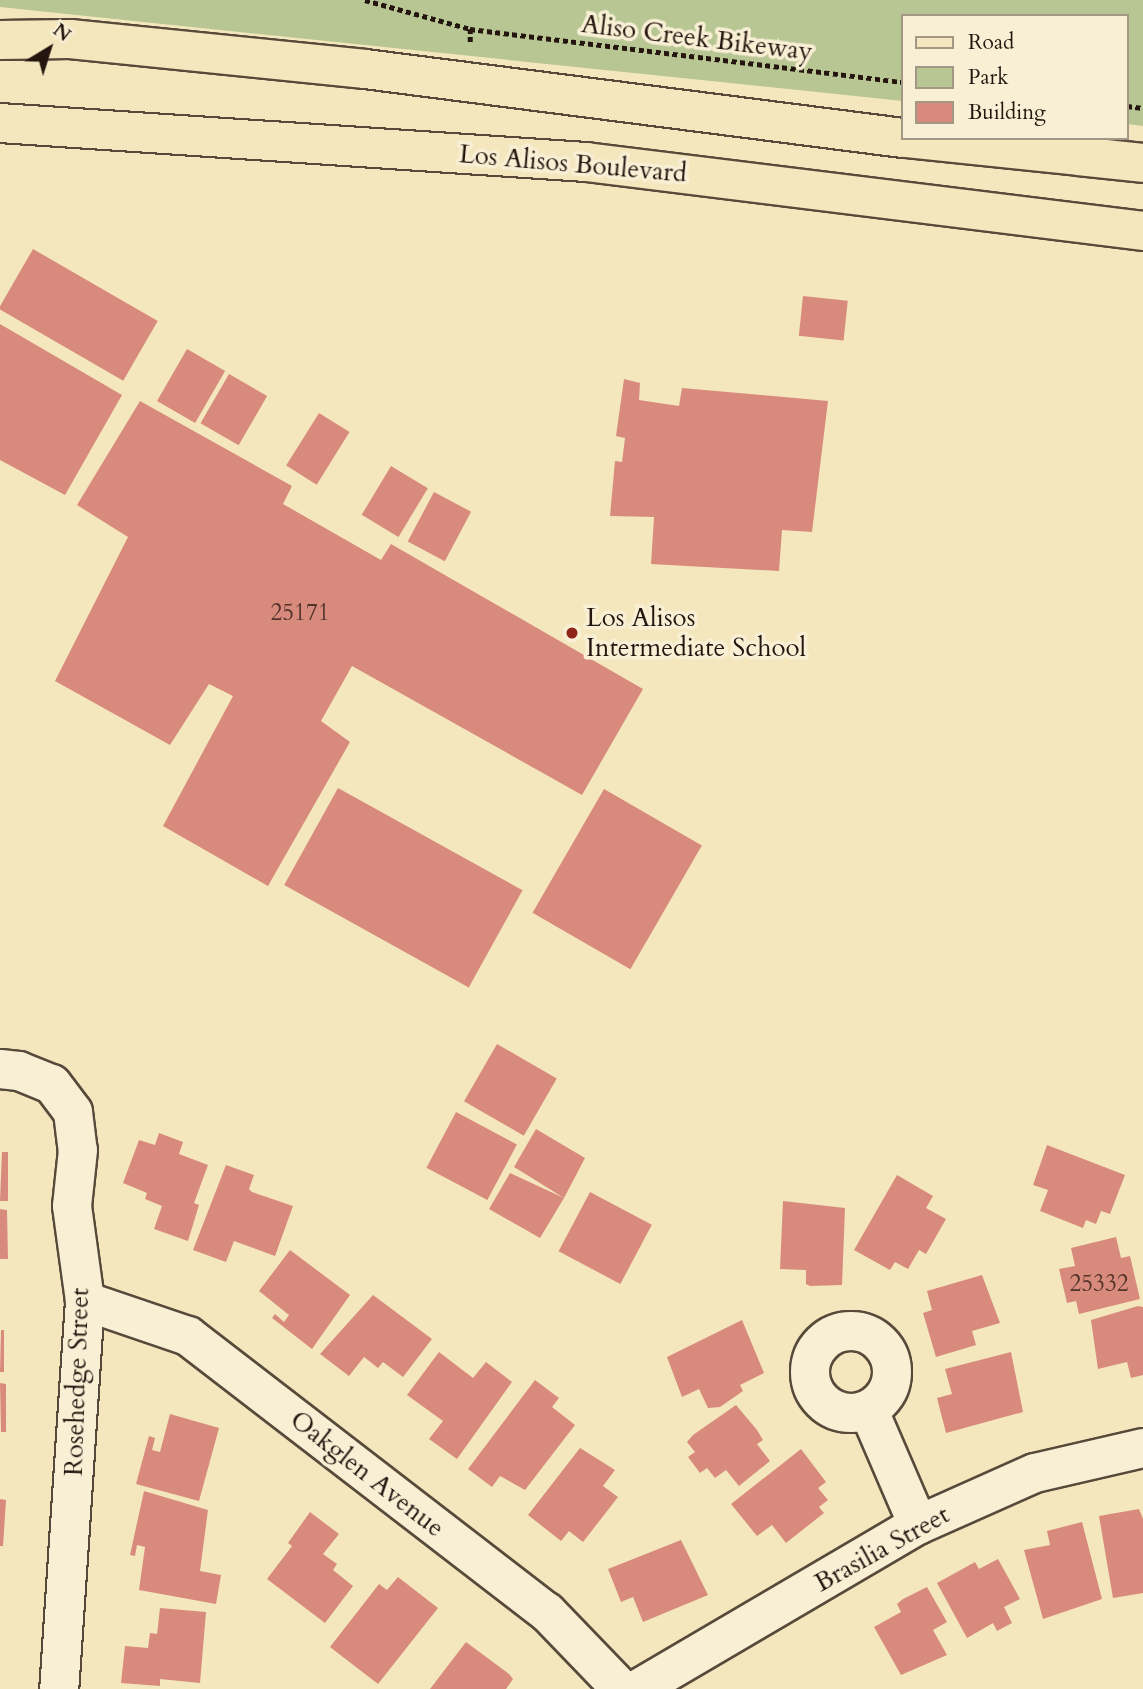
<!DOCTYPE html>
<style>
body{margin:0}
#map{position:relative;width:1143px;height:1689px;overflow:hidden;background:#f4e7be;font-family:Cardo,serif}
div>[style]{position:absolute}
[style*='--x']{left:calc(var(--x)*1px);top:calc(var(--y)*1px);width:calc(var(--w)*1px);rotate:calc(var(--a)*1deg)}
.green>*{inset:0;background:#b8c694}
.building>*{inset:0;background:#d88b7c;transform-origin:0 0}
.path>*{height:4.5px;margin-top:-2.25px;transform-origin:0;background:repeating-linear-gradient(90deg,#24160f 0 5px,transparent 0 8.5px)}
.roads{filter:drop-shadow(2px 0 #584a3b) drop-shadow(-2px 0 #584a3b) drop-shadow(0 2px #584a3b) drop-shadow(0 -2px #584a3b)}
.minor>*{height:38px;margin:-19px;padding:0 19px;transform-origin:19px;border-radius:19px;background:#f8efd5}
.minor>.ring{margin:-19px;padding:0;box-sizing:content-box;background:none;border:38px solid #f8efd5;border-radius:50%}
.major>*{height:38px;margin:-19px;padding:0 19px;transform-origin:19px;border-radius:19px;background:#f4e7be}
.dots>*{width:19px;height:19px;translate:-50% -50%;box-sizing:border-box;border:4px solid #f8efd5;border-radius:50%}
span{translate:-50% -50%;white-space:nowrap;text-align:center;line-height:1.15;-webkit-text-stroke:7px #f8efd5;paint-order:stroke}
.number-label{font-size:23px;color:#51332a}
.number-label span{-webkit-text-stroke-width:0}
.street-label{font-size:26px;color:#24160f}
.poi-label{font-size:26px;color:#24160f}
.left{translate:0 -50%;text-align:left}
.legend{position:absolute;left:901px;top:14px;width:228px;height:126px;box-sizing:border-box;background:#f8efd5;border:2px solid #a39886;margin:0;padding:9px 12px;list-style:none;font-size:21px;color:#24160f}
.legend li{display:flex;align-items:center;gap:14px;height:35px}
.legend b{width:35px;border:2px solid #a39886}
.north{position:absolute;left:14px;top:14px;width:70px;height:70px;-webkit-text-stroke:5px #f8efd5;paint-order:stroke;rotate:38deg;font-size:19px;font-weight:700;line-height:28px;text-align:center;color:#24160f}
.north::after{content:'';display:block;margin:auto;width:24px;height:32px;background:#24160f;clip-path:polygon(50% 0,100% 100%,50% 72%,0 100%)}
</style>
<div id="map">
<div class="green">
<div style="clip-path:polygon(0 0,1143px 0,1143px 126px,1127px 124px,1127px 16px,903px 16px,903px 101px,0 7px)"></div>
</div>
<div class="building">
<div style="left:33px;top:249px;width:144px;height:69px;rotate:30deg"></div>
<div style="left:803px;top:296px;width:45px;height:40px;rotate:6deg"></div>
<div style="clip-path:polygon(0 324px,122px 395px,65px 495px,0 460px)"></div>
<div style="left:187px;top:349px;width:44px;height:60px;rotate:30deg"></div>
<div style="left:229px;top:374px;width:44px;height:57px;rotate:30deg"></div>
<div style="clip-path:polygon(624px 379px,640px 383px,639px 400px,679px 406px,682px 388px,828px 401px,812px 532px,782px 530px,779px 571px,651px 564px,654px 517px,610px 516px,615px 461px,622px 462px,625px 438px,616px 436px)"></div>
<div style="clip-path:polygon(140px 401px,292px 486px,283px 504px,381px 560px,391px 544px,643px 689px,582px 795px,352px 666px,321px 721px,350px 742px,268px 886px,163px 826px,233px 696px,209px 684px,170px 745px,55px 681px,128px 537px,77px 505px)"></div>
<div style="left:319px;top:413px;width:36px;height:62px;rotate:32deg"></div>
<div style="left:391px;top:466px;width:43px;height:57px;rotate:31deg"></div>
<div style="left:434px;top:492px;width:42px;height:56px;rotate:28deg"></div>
<div style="left:338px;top:788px;width:211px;height:111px;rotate:29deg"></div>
<div style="left:604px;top:789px;width:113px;height:143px;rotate:30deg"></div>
<div style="left:497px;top:1044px;width:69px;height:66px;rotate:30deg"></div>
<div style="left:456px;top:1112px;width:69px;height:63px;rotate:28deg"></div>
<div style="clip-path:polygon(536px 1129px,585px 1158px,564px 1198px,540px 1238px,489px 1209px,510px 1173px,564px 1198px,514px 1167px)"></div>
<div style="clip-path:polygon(159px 1133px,183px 1142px,179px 1154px,208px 1165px,194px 1203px,199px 1205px,188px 1241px,154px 1229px,162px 1206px,145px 1199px,147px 1193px,123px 1183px,139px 1140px,155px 1145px)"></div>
<div style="clip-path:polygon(1047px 1145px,1125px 1175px,1110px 1214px,1101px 1211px,1096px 1224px,1086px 1220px,1083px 1228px,1040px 1211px,1048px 1190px,1033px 1185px)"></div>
<div style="clip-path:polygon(2px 1152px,8px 1152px,8px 1201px,0 1201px)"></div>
<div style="clip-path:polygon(226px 1165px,254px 1175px,249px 1189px,252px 1192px,293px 1206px,275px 1256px,234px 1241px,226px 1262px,193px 1250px)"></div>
<div style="clip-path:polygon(897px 1175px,933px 1196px,926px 1208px,946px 1219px,926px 1254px,919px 1250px,908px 1269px,895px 1262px,890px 1270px,854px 1250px)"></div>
<div style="left:590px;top:1192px;width:70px;height:67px;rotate:28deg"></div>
<div style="clip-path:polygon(783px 1201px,845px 1208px,842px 1285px,810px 1286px,806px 1284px,806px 1270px,780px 1269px)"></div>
<div style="clip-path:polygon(0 1209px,7px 1210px,8px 1259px,0 1259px)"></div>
<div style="clip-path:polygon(1116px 1237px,1121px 1258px,1130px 1256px,1140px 1299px,1079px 1314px,1076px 1301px,1067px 1303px,1059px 1269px,1075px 1266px,1071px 1248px)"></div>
<div style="clip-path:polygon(290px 1250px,350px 1295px,312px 1349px,272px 1318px,275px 1314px,284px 1322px,289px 1315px,259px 1291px)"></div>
<div style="clip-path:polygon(982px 1275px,1000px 1323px,972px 1331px,976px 1345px,936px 1357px,923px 1313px,932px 1310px,927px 1291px)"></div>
<div style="clip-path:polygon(373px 1295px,432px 1339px,403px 1377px,383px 1362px,378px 1368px,364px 1357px,349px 1376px,320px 1354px)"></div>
<div style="clip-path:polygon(1138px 1306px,1143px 1307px,1143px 1375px,1131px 1378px,1127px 1362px,1098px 1369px,1091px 1320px)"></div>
<div style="clip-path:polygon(742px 1320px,764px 1373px,740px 1385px,743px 1391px,720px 1407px,708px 1408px,699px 1389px,682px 1397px,667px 1357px)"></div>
<div style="clip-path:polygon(1px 1330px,4px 1330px,4px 1372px,0 1372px)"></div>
<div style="clip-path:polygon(439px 1352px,473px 1378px,486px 1362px,512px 1382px,457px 1459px,429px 1439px,443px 1421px,407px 1395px)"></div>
<div style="clip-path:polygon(1011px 1352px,1023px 1412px,946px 1433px,937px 1398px,952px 1394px,945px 1369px)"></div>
<div style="clip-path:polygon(535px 1380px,559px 1398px,552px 1407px,575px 1425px,525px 1490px,500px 1476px,492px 1487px,468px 1469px)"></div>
<div style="clip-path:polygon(0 1383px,6px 1384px,6px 1432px,1px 1432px)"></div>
<div style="clip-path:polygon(736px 1405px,757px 1430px,763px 1440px,757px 1444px,770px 1461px,739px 1486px,726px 1470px,715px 1478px,707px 1468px,700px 1473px,688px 1457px,695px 1452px,687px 1442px,693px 1435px)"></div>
<div style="clip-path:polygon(170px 1414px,219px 1428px,199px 1501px,136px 1484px,149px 1436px,155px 1438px,152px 1450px,160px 1452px)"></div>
<div style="clip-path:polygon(580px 1448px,615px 1470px,603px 1486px,618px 1497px,583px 1542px,569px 1531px,561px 1541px,528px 1515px)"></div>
<div style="clip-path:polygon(801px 1449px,826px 1482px,818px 1488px,828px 1500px,819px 1507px,824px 1513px,786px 1543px,772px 1525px,757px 1536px,731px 1504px)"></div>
<div style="clip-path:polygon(144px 1491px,208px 1510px,200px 1571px,221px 1575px,216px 1604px,139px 1590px,145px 1547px,137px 1545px,135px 1556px,130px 1555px)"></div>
<div style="clip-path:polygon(0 1499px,6px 1500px,3px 1546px,0 1546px)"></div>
<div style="clip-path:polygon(1139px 1509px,1143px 1519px,1143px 1593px,1113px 1598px,1099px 1516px)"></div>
<div style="clip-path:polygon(310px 1512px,339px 1534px,323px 1554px,337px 1564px,333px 1570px,353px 1586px,325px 1623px,267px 1579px,292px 1546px,288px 1543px)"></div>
<div style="clip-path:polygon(1082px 1522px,1102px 1599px,1043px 1619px,1024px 1550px,1050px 1545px,1047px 1531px)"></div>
<div style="clip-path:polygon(681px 1540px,708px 1595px,643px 1622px,633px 1597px,621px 1602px,608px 1569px)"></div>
<div style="clip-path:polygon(998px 1559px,1020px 1599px,1004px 1607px,1012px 1623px,997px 1631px,993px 1623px,967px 1638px,937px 1583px,975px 1562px,979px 1569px)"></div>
<div style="clip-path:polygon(398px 1577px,438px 1608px,378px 1684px,330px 1647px,379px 1584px,387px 1590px)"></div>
<div style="clip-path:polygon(927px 1587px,947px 1622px,933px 1630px,947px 1655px,901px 1675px,874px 1627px,901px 1612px,897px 1604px,903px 1599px)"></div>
<div style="clip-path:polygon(160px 1608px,206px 1612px,200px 1683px,160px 1679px,160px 1686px,121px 1683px,125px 1646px,148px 1648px,150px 1633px,157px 1634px)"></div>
<div style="clip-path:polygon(466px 1642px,509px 1674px,513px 1679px,506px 1689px,430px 1689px)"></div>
</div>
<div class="path">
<div style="--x:365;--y:0;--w:109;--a:15.4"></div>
<div style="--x:470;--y:29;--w:436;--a:7"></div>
<div style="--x:470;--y:42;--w:13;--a:-90"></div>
<div style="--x:1127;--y:106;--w:16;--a:7"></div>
</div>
<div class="roads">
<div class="minor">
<div style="--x:0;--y:1069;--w:19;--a:6"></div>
<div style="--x:19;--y:1071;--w:35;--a:22"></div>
<div style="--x:52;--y:1084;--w:35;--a:53"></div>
<div style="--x:73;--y:1112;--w:38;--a:83"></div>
<div style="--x:78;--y:1150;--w:56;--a:96.1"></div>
<div style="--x:72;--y:1206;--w:96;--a:82.2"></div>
<div style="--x:85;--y:1301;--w:389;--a:93.8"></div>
<div style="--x:85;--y:1301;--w:109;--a:18.8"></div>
<div style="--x:188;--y:1336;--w:453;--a:37.6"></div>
<div style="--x:547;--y:1612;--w:107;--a:46.1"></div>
<div class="ring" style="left:810px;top:1331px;width:44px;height:44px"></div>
<div style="--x:869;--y:1411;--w:124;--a:66.7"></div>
<div style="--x:638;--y:1689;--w:324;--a:-30.4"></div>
<div style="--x:918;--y:1525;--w:128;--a:-24"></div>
<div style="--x:1035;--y:1473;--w:111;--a:-13"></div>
</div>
<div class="major">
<div style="--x:0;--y:40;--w:70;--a:-0.8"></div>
<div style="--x:70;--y:39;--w:297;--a:5.8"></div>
<div style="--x:365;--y:69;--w:542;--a:7.31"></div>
<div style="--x:0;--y:123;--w:587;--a:3.81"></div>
<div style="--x:586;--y:162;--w:561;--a:7.06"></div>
<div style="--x:907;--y:138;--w:237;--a:6"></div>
</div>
</div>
<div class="dots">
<div style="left:572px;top:633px;background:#8f2418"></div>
</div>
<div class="number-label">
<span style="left:300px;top:613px">25171</span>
<span style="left:1099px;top:1284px">25332</span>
</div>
<div class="street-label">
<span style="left:697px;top:38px;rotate:7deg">Aliso Creek Bikeway</span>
<span style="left:573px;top:164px;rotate:5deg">Los Alisos Boulevard</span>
<span style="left:77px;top:1382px;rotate:-88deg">Rosehedge Street</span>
<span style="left:367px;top:1474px;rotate:38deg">Oakglen Avenue</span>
<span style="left:882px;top:1549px;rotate:-29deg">Brasilia Street</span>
</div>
<div class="poi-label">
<span class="left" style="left:586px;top:633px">Los Alisos<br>Intermediate School</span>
</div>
<ul class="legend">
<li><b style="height:9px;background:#f4e7be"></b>Road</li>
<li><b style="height:19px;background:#b8c694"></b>Park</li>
<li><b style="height:19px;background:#d88b7c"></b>Building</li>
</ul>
<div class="north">N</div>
</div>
